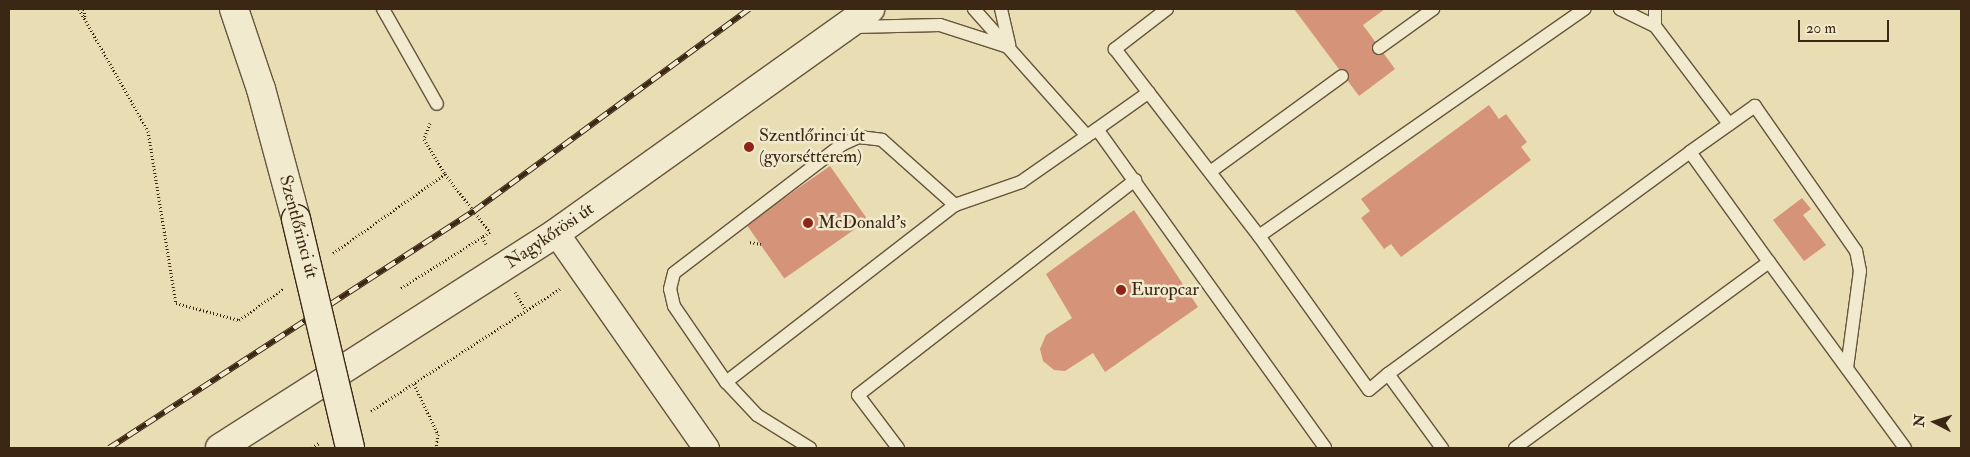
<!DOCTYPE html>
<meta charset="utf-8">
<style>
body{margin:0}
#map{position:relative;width:1970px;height:457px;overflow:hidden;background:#e9deb3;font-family:"IM FELL Double Pica",serif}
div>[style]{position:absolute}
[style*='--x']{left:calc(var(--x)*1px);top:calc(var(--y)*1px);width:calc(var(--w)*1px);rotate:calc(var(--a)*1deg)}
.building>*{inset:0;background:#d5937a;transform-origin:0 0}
.path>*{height:3px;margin-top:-1.5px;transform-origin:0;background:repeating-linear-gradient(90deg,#3b2714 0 1px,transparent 0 3.5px)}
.roads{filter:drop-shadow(1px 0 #66553c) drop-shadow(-1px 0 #66553c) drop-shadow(0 1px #66553c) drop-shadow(0 -1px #66553c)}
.service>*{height:12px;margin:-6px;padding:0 6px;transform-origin:6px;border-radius:6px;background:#f1eace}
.minor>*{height:25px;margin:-12.5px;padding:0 12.5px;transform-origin:12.5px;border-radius:12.5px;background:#f1eace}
.secondary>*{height:28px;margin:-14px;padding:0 14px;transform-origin:14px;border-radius:14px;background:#f1eace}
.rail>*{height:5.5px;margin-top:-2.75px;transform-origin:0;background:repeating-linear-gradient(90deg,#f1eace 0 11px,#3b2714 0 22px);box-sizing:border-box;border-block:1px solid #3b2714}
.bridges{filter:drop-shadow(1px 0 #3b2714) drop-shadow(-1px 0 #3b2714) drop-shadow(0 1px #3b2714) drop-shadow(0 -1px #3b2714)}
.secondary-bridge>*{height:28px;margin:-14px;padding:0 14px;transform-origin:14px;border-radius:14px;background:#f1eace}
.dots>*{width:14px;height:14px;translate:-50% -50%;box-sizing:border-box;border:2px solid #f1eace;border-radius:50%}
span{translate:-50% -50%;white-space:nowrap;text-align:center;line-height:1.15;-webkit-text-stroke:5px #f1eace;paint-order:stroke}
.poi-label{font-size:18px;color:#3b2714}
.left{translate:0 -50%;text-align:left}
.street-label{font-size:18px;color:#3b2714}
.frame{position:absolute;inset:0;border:10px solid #3b2714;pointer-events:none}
.north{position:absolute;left:1910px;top:397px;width:50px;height:50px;-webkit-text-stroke:4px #f1eace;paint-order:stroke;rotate:275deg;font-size:14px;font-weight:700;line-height:20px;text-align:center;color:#3b2714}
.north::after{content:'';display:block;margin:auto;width:18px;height:22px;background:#3b2714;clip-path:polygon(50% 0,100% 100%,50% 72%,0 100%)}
.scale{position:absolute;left:1798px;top:20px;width:91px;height:22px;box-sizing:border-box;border:2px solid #3b2714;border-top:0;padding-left:6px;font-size:15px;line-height:18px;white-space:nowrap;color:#3b2714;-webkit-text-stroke:4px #f1eace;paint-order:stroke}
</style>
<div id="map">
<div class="building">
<div style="clip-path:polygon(1294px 9px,1385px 9px,1363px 25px,1395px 69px,1359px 96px)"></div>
<div style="clip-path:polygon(1489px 105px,1499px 119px,1506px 114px,1527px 142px,1521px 147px,1531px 160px,1401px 257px,1391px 244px,1384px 249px,1361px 218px,1370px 211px,1361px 199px)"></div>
<div style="left:830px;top:166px;width:66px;height:102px;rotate:55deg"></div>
<div style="clip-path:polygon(1802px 198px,1811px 209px,1803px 215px,1826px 245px,1804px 261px,1773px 220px)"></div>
<div style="clip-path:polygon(1134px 210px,1198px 307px,1105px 372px,1093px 353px,1065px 371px,1054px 370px,1043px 361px,1040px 349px,1046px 335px,1072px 318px,1046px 274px)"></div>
</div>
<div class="path">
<div style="--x:79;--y:9;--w:140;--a:60.5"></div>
<div style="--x:148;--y:131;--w:174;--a:80.8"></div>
<div style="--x:176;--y:303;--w:65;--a:15.1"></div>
<div style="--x:239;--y:320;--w:54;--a:-35.2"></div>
<div style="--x:84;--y:9;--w:9;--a:84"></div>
<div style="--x:430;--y:123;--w:17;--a:111"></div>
<div style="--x:424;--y:139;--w:41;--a:59"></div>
<div style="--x:445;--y:174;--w:73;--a:52.2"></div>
<div style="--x:490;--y:232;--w:9;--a:148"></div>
<div style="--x:482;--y:237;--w:8;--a:60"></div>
<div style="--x:750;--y:242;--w:11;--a:10"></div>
<div style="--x:333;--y:253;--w:137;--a:-35.2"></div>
<div style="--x:401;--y:288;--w:96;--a:-32.2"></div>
<div style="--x:515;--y:292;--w:21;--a:59"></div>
<div style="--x:414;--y:384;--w:55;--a:64.4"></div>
<div style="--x:438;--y:434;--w:14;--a:98"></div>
<div style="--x:371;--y:411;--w:226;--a:-32.9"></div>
<div style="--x:312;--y:448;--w:9;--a:-36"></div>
</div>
<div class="roads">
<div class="service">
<div style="--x:383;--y:9;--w:109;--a:60.4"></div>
<div style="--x:1001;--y:9;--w:37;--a:77"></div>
<div style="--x:1167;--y:9;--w:66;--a:142.4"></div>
<div style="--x:1115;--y:49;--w:236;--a:52.4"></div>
<div style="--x:1259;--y:236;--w:189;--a:54.5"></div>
<div style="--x:1369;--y:390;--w:25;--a:-40"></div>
<div style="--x:1388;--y:374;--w:92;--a:53.9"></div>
<div style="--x:1620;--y:9;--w:39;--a:26"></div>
<div style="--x:1655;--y:26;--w:123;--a:52.9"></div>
<div style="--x:1655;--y:26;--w:17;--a:-90"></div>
<div style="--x:854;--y:27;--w:86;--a:-1.3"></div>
<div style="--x:940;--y:25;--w:71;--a:17.9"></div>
<div style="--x:1379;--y:48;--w:67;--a:-35.8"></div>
<div style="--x:1097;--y:129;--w:392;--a:54.4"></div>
<div style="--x:1090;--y:134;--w:72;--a:-35.4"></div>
<div style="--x:1210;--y:172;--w:163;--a:-36"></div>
<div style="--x:1259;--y:236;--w:397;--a:-34.9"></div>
<div style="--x:1847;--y:368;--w:98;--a:-82.4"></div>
<div style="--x:1860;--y:271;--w:20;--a:-101"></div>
<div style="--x:1856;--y:251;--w:177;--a:-124.9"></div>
<div style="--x:1755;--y:106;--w:80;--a:144.7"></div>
<div style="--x:1690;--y:152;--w:135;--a:54.3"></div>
<div style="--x:1769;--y:262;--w:230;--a:53.8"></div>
<div style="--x:1388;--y:374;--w:375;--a:-36.3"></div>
<div style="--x:726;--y:382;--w:289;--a:-37.7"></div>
<div style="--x:955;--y:205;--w:70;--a:-19.2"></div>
<div style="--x:1021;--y:182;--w:80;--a:-34.9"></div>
<div style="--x:1087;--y:136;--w:170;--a:-131.7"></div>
<div style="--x:810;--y:448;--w:62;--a:-148.1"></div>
<div style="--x:757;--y:415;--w:45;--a:-133.2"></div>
<div style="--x:726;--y:382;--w:92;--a:-124.4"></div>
<div style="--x:674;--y:306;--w:17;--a:-103"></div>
<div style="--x:670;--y:289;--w:16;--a:-76"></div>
<div style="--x:674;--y:273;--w:213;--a:-37.4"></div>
<div style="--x:843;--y:144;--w:17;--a:-24"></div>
<div style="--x:859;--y:137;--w:23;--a:7"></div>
<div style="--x:882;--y:140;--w:98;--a:41.7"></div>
<div style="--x:898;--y:448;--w:66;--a:-127"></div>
<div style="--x:858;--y:395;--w:351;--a:-37.8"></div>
<div style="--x:1515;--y:448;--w:315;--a:-36.2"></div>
</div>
<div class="minor">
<div style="--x:556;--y:233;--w:262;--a:55.1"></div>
</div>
<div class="secondary">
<div style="--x:234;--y:9;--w:84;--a:71.4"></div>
<div style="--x:261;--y:89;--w:135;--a:74.9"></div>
<div style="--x:220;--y:448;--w:399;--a:-32.6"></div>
<div style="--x:556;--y:233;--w:386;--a:-35.5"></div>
</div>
</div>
<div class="rail">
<div style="--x:109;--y:448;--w:435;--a:-33"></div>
<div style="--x:474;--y:211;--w:341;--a:-36.3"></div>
</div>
<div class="bridges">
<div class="secondary-bridge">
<div style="--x:296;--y:219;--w:235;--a:76.7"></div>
</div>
</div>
<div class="dots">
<div style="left:749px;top:147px;background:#8f2418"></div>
<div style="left:808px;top:223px;background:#8f2418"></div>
<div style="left:1121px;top:290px;background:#8f2418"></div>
</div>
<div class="poi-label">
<span class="left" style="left:759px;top:147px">Szentlőrinci út<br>(gyorsétterem)</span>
<span class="left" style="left:818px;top:223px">McDonald's</span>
<span class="left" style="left:1131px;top:290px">Europcar</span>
</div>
<div class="street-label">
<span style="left:298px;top:227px;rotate:75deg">Szentlőrinci út</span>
<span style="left:550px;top:236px;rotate:-34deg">Nagykőrösi út</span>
</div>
<div class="frame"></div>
<div class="north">N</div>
<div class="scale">20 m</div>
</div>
